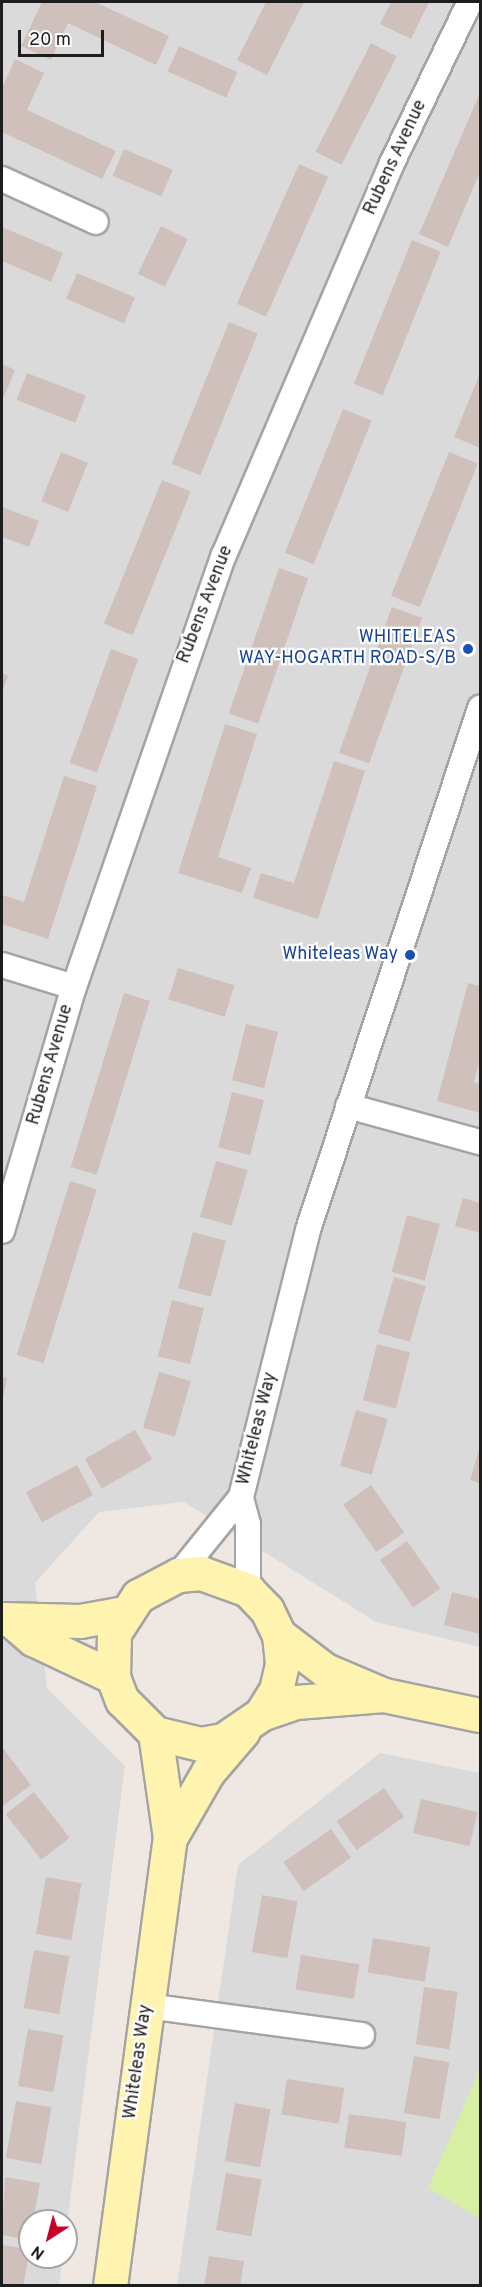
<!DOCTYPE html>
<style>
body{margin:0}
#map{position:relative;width:482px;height:2287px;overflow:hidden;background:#efe8e2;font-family:Overpass,sans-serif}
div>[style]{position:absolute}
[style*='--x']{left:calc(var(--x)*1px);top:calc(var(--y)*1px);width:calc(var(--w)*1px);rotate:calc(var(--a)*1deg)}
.residential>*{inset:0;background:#dbdada}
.grass>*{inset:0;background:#d7efa2}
.building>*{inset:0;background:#d0c0bb;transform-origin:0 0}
.roads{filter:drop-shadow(2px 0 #a4a4a4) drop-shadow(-2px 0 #a4a4a4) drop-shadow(0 2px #a4a4a4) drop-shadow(0 -2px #a4a4a4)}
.street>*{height:24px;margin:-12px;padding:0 12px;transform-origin:12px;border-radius:12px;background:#fff}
.secondary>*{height:33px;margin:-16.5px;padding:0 16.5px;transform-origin:16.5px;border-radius:16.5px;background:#fff3b0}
.dots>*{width:16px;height:16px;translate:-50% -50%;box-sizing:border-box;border:3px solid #fff;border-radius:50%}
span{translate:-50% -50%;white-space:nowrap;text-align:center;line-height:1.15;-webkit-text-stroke:4.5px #fff;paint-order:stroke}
.street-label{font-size:18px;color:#1d1d1d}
.transit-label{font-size:18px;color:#164399}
.right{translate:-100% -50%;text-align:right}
.frame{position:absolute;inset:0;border:3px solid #1d1d1d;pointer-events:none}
.north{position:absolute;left:18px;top:2209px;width:60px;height:60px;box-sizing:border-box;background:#fff;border:2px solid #a5a5a5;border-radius:50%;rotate:216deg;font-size:16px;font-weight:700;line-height:24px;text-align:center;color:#1d1d1d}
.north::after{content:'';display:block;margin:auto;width:21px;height:27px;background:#ca0028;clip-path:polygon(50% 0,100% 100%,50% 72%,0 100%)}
.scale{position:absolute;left:18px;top:30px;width:86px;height:27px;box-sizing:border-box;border:3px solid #1d1d1d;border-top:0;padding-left:8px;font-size:18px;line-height:21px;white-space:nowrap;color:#1d1d1d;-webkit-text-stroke:4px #fff;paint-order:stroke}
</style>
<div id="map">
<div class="residential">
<div style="clip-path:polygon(2px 2px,480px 2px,480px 1647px,376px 1622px,184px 1502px,99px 1512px,35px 1583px,47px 1688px,125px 1766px,66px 2232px,66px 2221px,30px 2221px,30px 2257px,63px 2257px,59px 2285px,2px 2286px)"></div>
<div style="clip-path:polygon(380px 1753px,480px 1773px,480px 2285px,177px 2286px,238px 1865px)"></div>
</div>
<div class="grass">
<div style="clip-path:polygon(480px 2070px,480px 2218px,428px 2188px)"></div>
</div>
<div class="building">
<div style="clip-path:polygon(42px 2px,95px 2px,169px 36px,156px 65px,68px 23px,51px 60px,21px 46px)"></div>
<div style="clip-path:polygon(266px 2px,304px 2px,267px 75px,237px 60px)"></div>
<div style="clip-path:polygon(391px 2px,429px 2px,411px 39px,380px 24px)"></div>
<div style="left:371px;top:43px;width:29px;height:122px;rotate:27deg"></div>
<div style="left:179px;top:46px;width:64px;height:28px;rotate:24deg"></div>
<div style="clip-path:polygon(15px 59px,44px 73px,27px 110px,116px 151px,102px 179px,2px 132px,2px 88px)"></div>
<div style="clip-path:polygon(480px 93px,480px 172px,448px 247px,419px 234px)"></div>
<div style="left:124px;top:149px;width:53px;height:29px;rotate:23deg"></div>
<div style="left:299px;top:164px;width:32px;height:153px;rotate:24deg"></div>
<div style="left:161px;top:226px;width:30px;height:53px;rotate:26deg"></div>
<div style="clip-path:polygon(2px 227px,63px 253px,51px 282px,2px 261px)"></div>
<div style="left:412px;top:240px;width:31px;height:155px;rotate:22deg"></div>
<div style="left:77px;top:273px;width:63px;height:28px;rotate:23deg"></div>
<div style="left:229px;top:322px;width:31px;height:153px;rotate:22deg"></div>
<div style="clip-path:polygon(2px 364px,15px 370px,3px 399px,2px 398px)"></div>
<div style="left:27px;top:373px;width:63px;height:29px;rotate:21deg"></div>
<div style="clip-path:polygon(480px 373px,480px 448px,454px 437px)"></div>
<div style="left:343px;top:409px;width:31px;height:155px;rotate:22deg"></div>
<div style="left:61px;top:452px;width:29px;height:53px;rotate:22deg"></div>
<div style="left:449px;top:452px;width:31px;height:155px;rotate:22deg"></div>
<div style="left:162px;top:480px;width:31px;height:155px;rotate:22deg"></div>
<div style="clip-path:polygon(2px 507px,39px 521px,29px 547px,2px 537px)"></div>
<div style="left:279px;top:568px;width:31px;height:154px;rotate:19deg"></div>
<div style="left:392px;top:607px;width:32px;height:155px;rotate:20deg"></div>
<div style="left:111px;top:649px;width:29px;height:121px;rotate:20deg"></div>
<div style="clip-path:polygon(2px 673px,8px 676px,2px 693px)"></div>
<div style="clip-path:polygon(225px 724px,257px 734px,218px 857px,251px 868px,242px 893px,178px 873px)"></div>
<div style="clip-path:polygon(334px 761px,365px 771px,318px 919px,253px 898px,261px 873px,294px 883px)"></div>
<div style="clip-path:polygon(64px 776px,97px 786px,48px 939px,2px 924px,2px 895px,24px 902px)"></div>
<div style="left:178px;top:968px;width:59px;height:33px;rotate:17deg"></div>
<div style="clip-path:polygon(468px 983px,480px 986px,480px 1059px,474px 1082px,480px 1084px,480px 1113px,437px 1101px)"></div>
<div style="left:124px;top:993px;width:27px;height:182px;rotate:17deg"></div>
<div style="left:246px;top:1024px;width:33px;height:58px;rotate:14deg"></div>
<div style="left:232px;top:1092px;width:33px;height:57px;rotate:14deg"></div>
<div style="left:216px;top:1161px;width:33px;height:58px;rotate:16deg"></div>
<div style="left:70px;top:1181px;width:28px;height:182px;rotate:17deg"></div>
<div style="clip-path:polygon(463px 1198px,480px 1203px,480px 1233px,455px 1226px)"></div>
<div style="left:407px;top:1215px;width:34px;height:59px;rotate:15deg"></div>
<div style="left:193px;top:1232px;width:34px;height:58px;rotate:15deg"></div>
<div style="left:394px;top:1277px;width:33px;height:58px;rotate:16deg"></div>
<div style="left:172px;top:1300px;width:33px;height:58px;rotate:14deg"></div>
<div style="left:377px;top:1344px;width:34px;height:58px;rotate:14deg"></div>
<div style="left:159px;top:1372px;width:33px;height:58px;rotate:16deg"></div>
<div style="clip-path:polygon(2px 1377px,7px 1378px,3px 1399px,2px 1399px)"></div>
<div style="left:356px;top:1410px;width:33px;height:58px;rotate:16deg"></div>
<div style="left:135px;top:1430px;width:34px;height:58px;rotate:60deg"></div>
<div style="clip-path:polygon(480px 1447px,480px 1483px,470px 1480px)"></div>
<div style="left:77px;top:1465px;width:34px;height:58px;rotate:62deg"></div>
<div style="left:371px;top:1485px;width:58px;height:34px;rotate:55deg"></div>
<div style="left:407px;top:1541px;width:58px;height:33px;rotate:55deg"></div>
<div style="clip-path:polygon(452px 1592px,480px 1599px,480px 1634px,444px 1625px)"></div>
<div style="clip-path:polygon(2px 1747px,31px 1785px,3px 1806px,2px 1804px)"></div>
<div style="left:384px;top:1788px;width:35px;height:58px;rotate:55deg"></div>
<div style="left:34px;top:1792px;width:58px;height:36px;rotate:52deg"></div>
<div style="left:421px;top:1799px;width:58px;height:35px;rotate:13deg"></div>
<div style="left:331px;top:1829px;width:35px;height:58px;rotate:55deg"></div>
<div style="left:46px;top:1877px;width:36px;height:58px;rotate:10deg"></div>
<div style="left:262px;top:1895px;width:36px;height:58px;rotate:10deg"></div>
<div style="left:373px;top:1938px;width:58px;height:35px;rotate:9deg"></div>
<div style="left:34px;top:1950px;width:36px;height:59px;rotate:10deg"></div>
<div style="left:301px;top:1955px;width:59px;height:35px;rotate:9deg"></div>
<div style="left:424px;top:1987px;width:34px;height:58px;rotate:8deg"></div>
<div style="left:28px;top:2029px;width:36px;height:58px;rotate:10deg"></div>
<div style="left:414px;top:2056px;width:36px;height:58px;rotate:10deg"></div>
<div style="left:287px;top:2079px;width:58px;height:36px;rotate:9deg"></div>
<div style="left:16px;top:2101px;width:36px;height:58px;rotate:10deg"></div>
<div style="left:235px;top:2103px;width:36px;height:59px;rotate:10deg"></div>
<div style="left:349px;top:2114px;width:58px;height:34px;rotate:8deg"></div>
<div style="left:226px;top:2173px;width:36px;height:58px;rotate:10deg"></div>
<div style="clip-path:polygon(5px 2177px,40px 2183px,30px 2240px,2px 2235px)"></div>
<div style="clip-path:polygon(2px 2245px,30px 2249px,23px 2286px,2px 2286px)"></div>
<div style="clip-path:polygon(209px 2256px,244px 2261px,240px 2286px,204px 2286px)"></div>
</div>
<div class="roads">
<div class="street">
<div style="--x:2;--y:179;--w:103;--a:24.6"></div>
<div style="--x:2;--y:965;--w:75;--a:17"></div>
<div style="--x:348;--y:1106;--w:137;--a:15.3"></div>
<div style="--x:2;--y:1231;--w:254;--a:-73.6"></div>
<div style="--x:74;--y:987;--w:457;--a:-70.9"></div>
<div style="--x:224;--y:555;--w:426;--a:-66.8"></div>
<div style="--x:392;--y:163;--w:179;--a:-64.2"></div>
<div style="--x:178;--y:1575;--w:100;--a:-51.1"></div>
<div style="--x:248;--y:1590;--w:66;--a:-90"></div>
<div style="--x:248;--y:1524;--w:28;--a:-105"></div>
<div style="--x:241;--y:1497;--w:275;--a:-75.9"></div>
<div style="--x:308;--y:1230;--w:550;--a:-71.76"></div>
<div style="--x:147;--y:2006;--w:217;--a:7.7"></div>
</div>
<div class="secondary">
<div style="--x:2;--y:1619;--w:78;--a:1.5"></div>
<div style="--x:80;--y:1621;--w:45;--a:-10.3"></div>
<div style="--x:12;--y:1621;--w:28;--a:41"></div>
<div style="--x:33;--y:1639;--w:89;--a:25.4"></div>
<div style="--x:279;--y:1635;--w:58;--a:37.3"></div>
<div style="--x:325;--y:1670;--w:64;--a:23"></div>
<div style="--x:384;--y:1695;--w:98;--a:11.8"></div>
<div style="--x:261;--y:1714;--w:28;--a:-58"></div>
<div style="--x:276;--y:1690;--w:28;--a:-77"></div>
<div style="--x:282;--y:1663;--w:28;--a:-96"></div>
<div style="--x:279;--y:1635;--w:28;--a:-116"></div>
<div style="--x:267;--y:1610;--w:28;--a:-134"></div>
<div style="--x:248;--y:1590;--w:50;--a:-160.1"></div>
<div style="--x:201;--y:1573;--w:23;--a:175"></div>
<div style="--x:178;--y:1575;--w:45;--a:152.3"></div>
<div style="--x:138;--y:1596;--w:44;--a:123"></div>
<div style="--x:114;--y:1633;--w:44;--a:91.3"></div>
<div style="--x:113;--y:1677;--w:25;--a:69"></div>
<div style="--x:122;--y:1700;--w:47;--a:45"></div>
<div style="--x:155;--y:1733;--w:46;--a:13.7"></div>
<div style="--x:200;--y:1744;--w:23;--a:-10"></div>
<div style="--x:223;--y:1740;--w:46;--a:-34.4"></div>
<div style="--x:261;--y:1714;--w:37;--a:-19"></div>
<div style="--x:296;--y:1702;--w:88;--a:-4.5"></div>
<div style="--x:170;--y:1838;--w:76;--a:-60.1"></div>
<div style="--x:208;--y:1772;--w:54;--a:-49.5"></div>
<div style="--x:110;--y:2286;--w:452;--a:-82.4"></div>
<div style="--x:170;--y:1838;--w:106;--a:-98.1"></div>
</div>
</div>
<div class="dots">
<div style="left:468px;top:649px;background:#1a4fb4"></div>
<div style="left:410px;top:955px;background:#1a4fb4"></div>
</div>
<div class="street-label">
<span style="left:396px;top:158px;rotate:-65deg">Rubens Avenue</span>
<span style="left:206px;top:605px;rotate:-69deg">Rubens Avenue</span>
<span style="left:51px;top:1065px;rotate:-74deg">Rubens Avenue</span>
<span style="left:258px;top:1429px;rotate:-76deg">Whiteleas Way</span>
<span style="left:139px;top:2062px;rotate:-82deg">Whiteleas Way</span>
</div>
<div class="transit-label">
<span class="right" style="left:456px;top:649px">WHITELEAS<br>WAY-HOGARTH ROAD-S/B</span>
<span class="right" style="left:398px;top:955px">Whiteleas Way</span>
</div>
<div class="frame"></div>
<div class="north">N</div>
<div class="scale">20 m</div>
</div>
